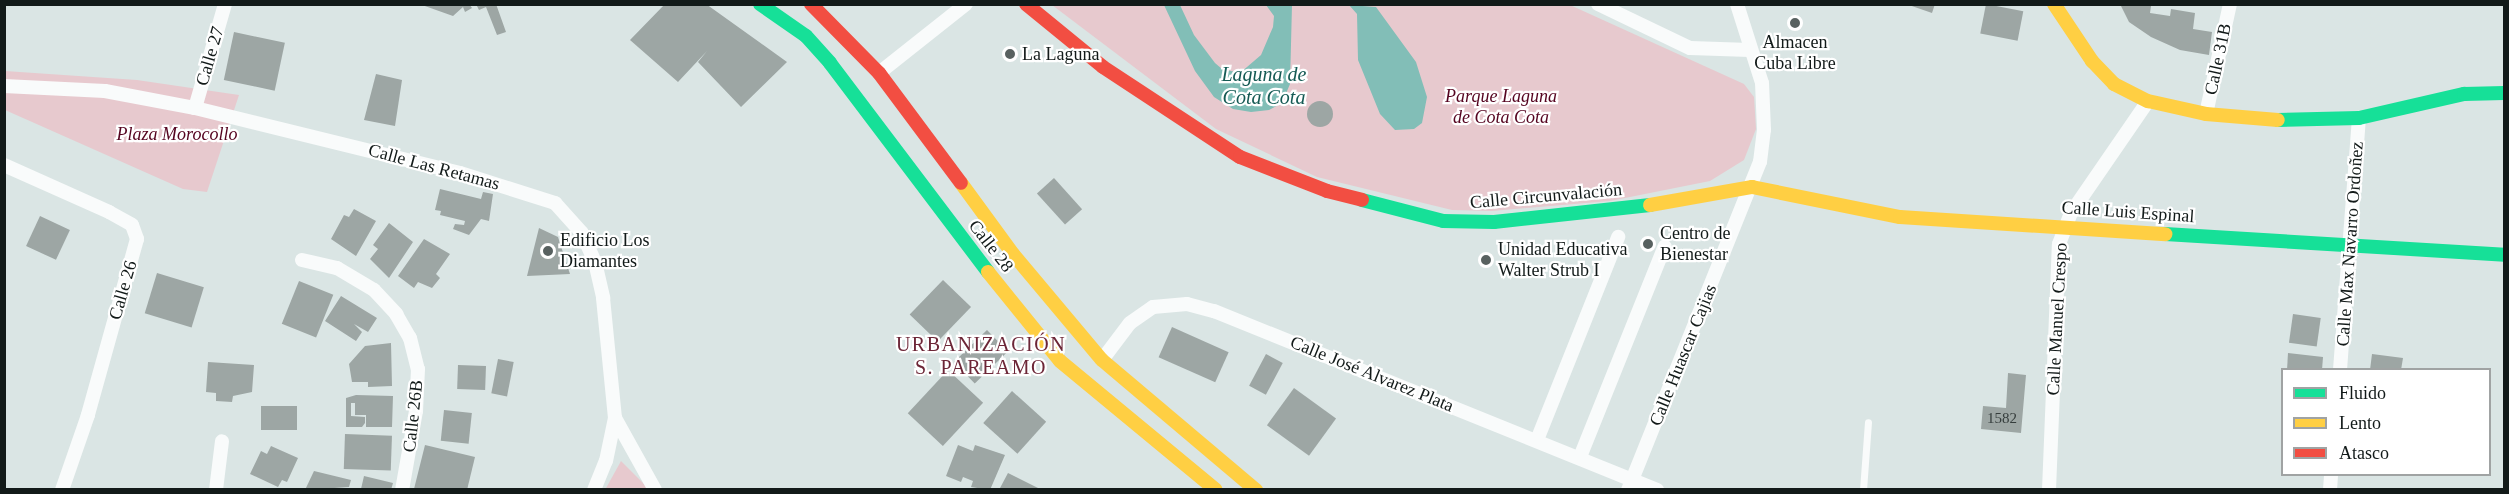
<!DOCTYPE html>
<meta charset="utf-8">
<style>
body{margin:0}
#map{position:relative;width:2509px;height:494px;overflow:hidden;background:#dae5e4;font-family:Georgia,serif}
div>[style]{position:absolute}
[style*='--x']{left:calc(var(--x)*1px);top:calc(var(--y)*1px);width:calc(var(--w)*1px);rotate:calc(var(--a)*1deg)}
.green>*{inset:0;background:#e7c9ce}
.water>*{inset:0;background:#82beb7}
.building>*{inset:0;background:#9da6a4;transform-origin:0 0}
.round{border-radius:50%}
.lane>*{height:7px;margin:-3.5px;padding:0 3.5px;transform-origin:3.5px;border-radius:3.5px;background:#f9fbfb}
.street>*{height:14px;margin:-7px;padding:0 7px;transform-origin:7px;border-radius:7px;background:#f9fbfb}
.fast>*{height:14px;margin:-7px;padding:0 7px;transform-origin:7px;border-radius:7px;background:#16e098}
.slow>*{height:14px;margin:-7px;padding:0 7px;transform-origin:7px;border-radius:7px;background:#ffcf43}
.jam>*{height:14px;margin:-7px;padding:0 7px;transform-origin:7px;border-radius:7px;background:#f24e42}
.dots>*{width:16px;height:16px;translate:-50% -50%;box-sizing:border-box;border:3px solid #fff;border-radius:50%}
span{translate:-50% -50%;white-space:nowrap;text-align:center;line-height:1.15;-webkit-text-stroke:4.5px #fff;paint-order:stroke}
.number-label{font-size:15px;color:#353d3c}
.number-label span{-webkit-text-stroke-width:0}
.poi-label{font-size:18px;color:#121a19}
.left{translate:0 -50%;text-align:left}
.street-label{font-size:18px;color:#121a19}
.park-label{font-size:18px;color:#550420;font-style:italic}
.water-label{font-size:20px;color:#155a54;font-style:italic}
.neighbourhood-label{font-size:20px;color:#6c2637;letter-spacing:1.5px}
.frame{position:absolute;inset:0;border:6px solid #121a19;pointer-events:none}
.legend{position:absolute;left:2281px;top:368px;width:210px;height:108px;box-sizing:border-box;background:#fff;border:2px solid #a0a3a3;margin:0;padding:8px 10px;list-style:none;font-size:18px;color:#121a19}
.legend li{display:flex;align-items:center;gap:12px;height:30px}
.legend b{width:30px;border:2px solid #a0a3a3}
</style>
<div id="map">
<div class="green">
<div style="clip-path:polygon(1052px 5px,1570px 5px,1744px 84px,1754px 97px,1756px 129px,1744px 160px,1710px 181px,1610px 201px,1492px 211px,1452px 210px,1317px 177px,1216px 129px)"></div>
<div style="clip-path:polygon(5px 71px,137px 80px,239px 95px,207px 192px,183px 189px,5px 110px)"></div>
<div style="clip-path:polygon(621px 461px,649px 489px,605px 490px)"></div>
</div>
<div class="water">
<div style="clip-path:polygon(1164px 5px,1180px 5px,1194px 35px,1215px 63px,1222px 69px,1240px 73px,1261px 55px,1273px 27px,1274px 16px,1266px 5px,1292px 5px,1290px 84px,1282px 103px,1269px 110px,1251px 112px,1233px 109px,1214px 97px,1195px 71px)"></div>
<div style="clip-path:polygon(1349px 5px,1376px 7px,1416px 62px,1427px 97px,1422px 123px,1414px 129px,1395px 130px,1380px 114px,1358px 60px,1357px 14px)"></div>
</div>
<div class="building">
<div style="clip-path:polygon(469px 4px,472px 8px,465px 12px,463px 7px,453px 16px,422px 5px)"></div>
<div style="clip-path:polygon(476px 4px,496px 4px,506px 32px,497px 35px,486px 7px,479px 10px)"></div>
<div style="clip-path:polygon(665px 4px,706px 4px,787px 62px,741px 107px,698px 62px,707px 51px,678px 82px,630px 40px)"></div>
<div style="clip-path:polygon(1906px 4px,1935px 4px,1932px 13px)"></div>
<div style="left:1986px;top:4px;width:38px;height:30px;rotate:11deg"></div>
<div style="clip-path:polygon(2120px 4px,2151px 6px,2150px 13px,2170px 16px,2171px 9px,2195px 13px,2193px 29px,2212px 32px,2209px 55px,2180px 50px,2151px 37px,2129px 22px)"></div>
<div style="left:234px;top:32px;width:52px;height:49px;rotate:12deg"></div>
<div style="clip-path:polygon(376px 74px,402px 80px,395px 126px,364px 120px)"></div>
<div class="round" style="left:1307px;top:101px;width:26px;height:26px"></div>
<div style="left:1054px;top:178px;width:42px;height:23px;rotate:48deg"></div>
<div style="clip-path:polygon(440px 189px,481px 199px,483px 192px,493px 194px,489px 221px,481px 219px,469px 235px,453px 229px,455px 224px,464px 225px,465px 221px,440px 215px,441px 211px,435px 210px)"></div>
<div style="clip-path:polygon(354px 209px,376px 221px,356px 256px,331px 239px,344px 215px,349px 217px)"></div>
<div style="left:40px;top:216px;width:33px;height:33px;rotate:25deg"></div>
<div style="clip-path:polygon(389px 223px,413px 242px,389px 278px,370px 259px,378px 249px,373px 245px)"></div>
<div style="clip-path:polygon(539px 228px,558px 237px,570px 274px,527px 276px)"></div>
<div style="clip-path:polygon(424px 239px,450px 254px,436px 274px,440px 278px,432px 288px,418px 282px,414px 288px,398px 276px)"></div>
<div style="left:157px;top:273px;width:49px;height:42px;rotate:17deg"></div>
<div style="left:943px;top:280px;width:39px;height:48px;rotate:44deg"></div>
<div style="left:299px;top:281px;width:37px;height:46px;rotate:22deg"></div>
<div style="clip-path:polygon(341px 296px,377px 318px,368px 332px,354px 324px,362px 332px,356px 341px,325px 321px)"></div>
<div style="left:2293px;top:314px;width:28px;height:29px;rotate:8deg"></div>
<div style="left:1172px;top:327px;width:62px;height:33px;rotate:24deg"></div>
<div style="left:987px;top:330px;width:30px;height:46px;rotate:46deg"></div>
<div style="clip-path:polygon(391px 343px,392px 386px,368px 387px,368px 382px,352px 382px,349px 364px,365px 346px)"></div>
<div style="clip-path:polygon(2288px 353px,2323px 357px,2322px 370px,2287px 370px)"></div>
<div style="left:1266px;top:354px;width:19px;height:36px;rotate:28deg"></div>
<div style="clip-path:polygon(2372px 354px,2403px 358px,2401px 370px,2370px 370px)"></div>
<div style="left:498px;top:359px;width:16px;height:35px;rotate:11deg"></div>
<div style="clip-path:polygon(208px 362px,254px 365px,252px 392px,233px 396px,232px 402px,216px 401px,216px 393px,206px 392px)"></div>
<div style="left:458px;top:365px;width:28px;height:24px;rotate:2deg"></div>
<div style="left:948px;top:370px;width:48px;height:59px;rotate:43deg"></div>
<div style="clip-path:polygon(2008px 373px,2026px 375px,2021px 433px,1981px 429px,1983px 406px,2006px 408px)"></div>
<div style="left:1294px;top:388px;width:52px;height:46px;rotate:36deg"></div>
<div style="left:1012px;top:391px;width:46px;height:43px;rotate:42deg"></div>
<div style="clip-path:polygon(356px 395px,393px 396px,392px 427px,366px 427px,366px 415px,355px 415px,355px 403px,351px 403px,351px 416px,365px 417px,365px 423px,362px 427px,346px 427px,346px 398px)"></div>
<div style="left:261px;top:406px;width:36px;height:24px"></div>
<div style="left:444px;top:410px;width:28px;height:31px;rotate:6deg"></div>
<div style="left:345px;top:434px;width:47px;height:35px;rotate:2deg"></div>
<div style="clip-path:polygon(425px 445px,475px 457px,467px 490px,414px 489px)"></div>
<div style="clip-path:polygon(958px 445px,973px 451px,975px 445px,1005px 455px,990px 490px,971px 487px,973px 481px,963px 477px,961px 482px,946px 476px)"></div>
<div style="clip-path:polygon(271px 446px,298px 458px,287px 482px,282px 480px,278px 487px,250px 474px,261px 451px,267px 454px)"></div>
<div style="clip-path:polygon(314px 471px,351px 480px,349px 487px,305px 490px)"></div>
<div style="clip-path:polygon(1008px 473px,1042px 490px,1000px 488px)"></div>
<div style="clip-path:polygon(364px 476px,393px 483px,391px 490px,361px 489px)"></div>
</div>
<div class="lane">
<div style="--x:1863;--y:490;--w:68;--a:-85.8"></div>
</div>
<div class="street">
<div style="--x:1598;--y:4;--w:102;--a:25.6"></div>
<div style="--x:1690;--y:48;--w:60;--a:1.9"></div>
<div style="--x:879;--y:73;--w:111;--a:-38.4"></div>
<div style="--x:4;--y:86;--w:101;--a:2.8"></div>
<div style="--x:105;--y:91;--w:92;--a:10.7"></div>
<div style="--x:195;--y:108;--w:273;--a:13.8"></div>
<div style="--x:460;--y:173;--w:100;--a:17.5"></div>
<div style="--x:555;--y:203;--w:40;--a:48"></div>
<div style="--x:582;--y:233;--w:32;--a:66"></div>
<div style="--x:595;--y:262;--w:37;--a:77"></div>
<div style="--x:603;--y:298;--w:121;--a:84.3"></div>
<div style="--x:615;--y:418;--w:82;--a:60.9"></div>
<div style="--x:195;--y:108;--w:108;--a:-73.9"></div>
<div style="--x:2206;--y:114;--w:113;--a:-77.7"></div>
<div style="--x:4;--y:165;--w:115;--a:24.1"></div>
<div style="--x:109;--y:212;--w:26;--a:29"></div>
<div style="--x:132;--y:225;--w:15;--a:70"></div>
<div style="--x:137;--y:239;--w:183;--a:105.6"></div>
<div style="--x:88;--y:415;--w:79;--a:109.1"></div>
<div style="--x:302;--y:260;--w:36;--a:13"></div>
<div style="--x:337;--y:268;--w:43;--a:30.7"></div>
<div style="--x:374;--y:290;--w:33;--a:47"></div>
<div style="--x:396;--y:314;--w:28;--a:60"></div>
<div style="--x:410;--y:338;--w:32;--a:76"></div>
<div style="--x:418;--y:369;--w:42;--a:92.7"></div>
<div style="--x:416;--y:411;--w:80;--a:100"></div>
<div style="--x:1102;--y:360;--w:46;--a:-52.9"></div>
<div style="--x:1130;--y:323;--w:28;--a:-35"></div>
<div style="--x:1153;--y:307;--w:34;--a:-5"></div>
<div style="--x:1187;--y:304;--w:28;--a:15"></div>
<div style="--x:1214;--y:311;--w:478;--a:22"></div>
<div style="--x:2340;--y:370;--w:253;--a:-85.7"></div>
<div style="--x:1537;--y:440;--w:219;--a:-68.2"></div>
<div style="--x:1580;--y:457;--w:227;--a:-68.1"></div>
<div style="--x:216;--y:490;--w:49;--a:-83"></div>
<div style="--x:594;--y:490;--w:31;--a:-68"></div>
<div style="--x:606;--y:461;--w:44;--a:-78.2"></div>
<div style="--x:1628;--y:490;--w:354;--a:-68.1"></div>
<div style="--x:1760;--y:162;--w:32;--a:-83"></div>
<div style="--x:1764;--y:130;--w:47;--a:-92.4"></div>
<div style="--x:1762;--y:83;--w:83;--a:-107.6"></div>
<div style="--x:2049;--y:490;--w:246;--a:-87.7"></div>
<div style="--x:2059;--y:244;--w:33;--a:-69"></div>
<div style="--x:2071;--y:213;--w:136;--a:-55.5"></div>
<div style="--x:2330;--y:490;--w:16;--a:-86"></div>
</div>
<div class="fast">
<div style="--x:760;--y:4;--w:56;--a:34.8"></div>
<div style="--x:806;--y:36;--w:36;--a:48"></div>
<div style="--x:830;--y:63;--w:262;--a:52.9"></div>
<div style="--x:2278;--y:120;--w:81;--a:-1.4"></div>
<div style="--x:2359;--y:118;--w:108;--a:-12.9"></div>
<div style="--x:2464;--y:94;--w:40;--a:-1.4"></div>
<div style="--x:1362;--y:200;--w:84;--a:14.5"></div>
<div style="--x:1443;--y:221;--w:51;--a:1.1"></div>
<div style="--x:1494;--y:222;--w:157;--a:-6.2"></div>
<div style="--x:2165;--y:234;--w:340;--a:3.5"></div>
</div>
<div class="slow">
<div style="--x:2054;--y:4;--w:69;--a:56.3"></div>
<div style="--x:2092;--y:61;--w:32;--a:46"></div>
<div style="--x:2114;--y:84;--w:38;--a:27"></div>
<div style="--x:2148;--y:101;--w:59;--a:12.6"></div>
<div style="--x:2206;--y:114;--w:72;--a:4.8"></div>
<div style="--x:961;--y:183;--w:88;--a:53.8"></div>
<div style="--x:1013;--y:254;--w:138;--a:50"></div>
<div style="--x:1102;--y:360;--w:202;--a:40.2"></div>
<div style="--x:1650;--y:205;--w:104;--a:-10"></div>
<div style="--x:1752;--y:187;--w:151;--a:11.5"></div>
<div style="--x:1900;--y:217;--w:266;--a:3.7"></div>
<div style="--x:988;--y:272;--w:114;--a:51"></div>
<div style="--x:1060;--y:361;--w:202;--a:39.6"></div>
</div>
<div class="jam">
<div style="--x:811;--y:4;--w:97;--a:45.4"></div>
<div style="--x:879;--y:73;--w:137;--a:53.3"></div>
<div style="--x:1026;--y:4;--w:99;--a:39.3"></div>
<div style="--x:1103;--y:67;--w:164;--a:33.3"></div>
<div style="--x:1240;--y:157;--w:93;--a:21.3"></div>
<div style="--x:1327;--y:191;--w:36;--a:14"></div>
</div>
<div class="dots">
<div style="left:1795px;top:23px;background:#586160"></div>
<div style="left:1010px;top:54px;background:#586160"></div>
<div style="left:1648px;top:244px;background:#586160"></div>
<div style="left:548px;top:251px;background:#586160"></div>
<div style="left:1486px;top:260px;background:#586160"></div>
</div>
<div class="number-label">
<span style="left:2002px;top:419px">1582</span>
</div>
<div class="poi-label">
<span style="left:1795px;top:53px">Almacen<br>Cuba Libre</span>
<span class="left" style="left:1022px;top:54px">La Laguna</span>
<span class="left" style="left:1660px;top:244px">Centro de<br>Bienestar</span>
<span class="left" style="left:560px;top:251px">Edificio Los<br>Diamantes</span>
<span class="left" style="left:1498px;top:260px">Unidad Educativa<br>Walter Strub I</span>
</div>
<div class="street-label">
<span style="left:210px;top:56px;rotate:-74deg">Calle 27</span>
<span style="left:2218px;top:59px;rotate:-78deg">Calle 31B</span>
<span style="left:434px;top:167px;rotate:15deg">Calle Las Retamas</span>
<span style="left:1546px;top:196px;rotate:-5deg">Calle Circunvalación</span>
<span style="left:2128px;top:212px;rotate:4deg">Calle Luis Espinal</span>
<span style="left:2350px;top:244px;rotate:-86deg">Calle Max Navarro Ordoñez</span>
<span style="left:991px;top:246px;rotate:52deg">Calle 28</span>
<span style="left:123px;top:290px;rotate:-74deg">Calle 26</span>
<span style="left:2057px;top:319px;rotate:-87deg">Calle Manuel Crespo</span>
<span style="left:1683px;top:355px;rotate:-68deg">Calle Huascar Cajias</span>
<span style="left:1372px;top:374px;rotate:22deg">Calle José Alvarez Plata</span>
<span style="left:413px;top:416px;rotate:-84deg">Calle 26B</span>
</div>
<div class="park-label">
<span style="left:1501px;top:107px">Parque Laguna<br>de Cota Cota</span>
<span style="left:177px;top:134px">Plaza Morocollo</span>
</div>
<div class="water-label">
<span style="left:1264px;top:86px">Laguna de<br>Cota Cota</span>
</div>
<div class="neighbourhood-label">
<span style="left:981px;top:356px">URBANIZACIÓN<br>S. PAREAMO</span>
</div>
<div class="frame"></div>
<ul class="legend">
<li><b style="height:8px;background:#16e098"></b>Fluido</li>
<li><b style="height:8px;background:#ffcf43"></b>Lento</li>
<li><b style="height:8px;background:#f24e42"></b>Atasco</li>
</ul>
</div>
